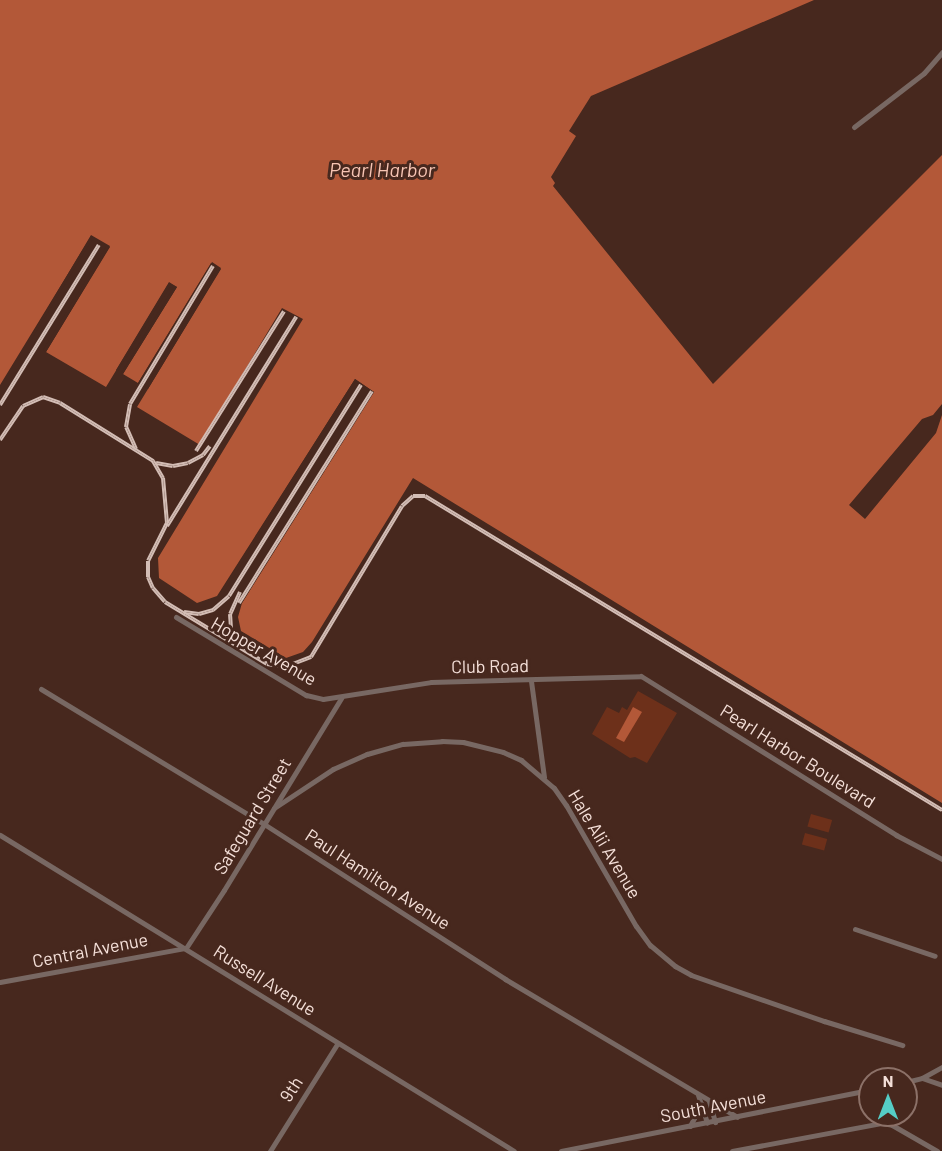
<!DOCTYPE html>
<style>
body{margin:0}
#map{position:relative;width:942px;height:1151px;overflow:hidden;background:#47281e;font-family:Barlow,sans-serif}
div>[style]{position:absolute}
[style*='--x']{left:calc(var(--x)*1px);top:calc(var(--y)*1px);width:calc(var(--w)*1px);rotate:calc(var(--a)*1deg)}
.green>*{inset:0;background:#6d301a;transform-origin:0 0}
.water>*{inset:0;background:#b35838}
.pier>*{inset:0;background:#47281e}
.minor>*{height:5px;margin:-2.5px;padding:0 2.5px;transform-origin:2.5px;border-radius:2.5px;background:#786863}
.rail>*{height:4px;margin-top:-2px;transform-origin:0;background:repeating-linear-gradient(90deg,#47281e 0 4.5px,#d3bdb5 0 9px);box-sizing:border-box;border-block:2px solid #d3bdb5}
span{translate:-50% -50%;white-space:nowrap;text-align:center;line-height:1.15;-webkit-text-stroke:6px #47281e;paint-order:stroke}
.street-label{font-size:18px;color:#f4dfd8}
.water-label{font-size:20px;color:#f7c4b3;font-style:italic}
.north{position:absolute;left:858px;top:1067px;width:60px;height:60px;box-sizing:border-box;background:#47281e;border:2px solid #8c7168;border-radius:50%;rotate:0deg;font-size:16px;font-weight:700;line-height:24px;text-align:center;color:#f4dfd8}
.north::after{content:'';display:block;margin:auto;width:21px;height:27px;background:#55cdc6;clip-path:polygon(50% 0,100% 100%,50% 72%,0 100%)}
</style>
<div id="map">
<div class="green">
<div style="clip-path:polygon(638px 691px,677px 713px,647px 763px,635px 757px,630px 758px,592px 734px,607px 707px,619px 713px,622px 707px,627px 710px)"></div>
<div style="left:811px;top:814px;width:22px;height:13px;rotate:16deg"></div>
<div style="left:805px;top:833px;width:23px;height:12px;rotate:15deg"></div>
</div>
<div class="water">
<div style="clip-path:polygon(0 0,814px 0,591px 96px,569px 131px,576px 136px,551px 177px,555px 183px,553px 186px,713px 384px,942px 155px,942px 803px,413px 478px,312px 642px,303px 652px,286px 658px,241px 631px,238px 617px,242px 603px,374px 392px,355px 379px,217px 596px,197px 603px,159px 578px,158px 558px,303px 319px,282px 308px,200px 445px,137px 407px,221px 269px,211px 263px,138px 383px,123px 374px,177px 287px,169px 283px,106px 387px,46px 352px,110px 247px,91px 236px,0 385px)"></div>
<div style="clip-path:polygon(633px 707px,642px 712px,624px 742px,616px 738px)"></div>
</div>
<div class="pier">
<div style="clip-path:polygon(91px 235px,110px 246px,46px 352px,43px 350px,106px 247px,92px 240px,30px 342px,28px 341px)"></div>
<div style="clip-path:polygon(212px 262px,221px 268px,148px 389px,145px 388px,217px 269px,213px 266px,140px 385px,138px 383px)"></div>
<div style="clip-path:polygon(169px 282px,177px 287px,123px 374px,121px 373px,173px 288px,170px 287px,118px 371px,116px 370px)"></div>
<div style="clip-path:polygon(355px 379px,374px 392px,242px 603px,240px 602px,371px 392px,355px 382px,224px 592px,221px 591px)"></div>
<div style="clip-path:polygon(942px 404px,942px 415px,936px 433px,865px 519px,849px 505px,922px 419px,933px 415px)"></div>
</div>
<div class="minor">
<div style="--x:854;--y:127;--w:88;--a:-37.6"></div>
<div style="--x:924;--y:73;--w:28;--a:-49"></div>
<div style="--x:176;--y:617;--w:152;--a:31"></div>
<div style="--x:306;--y:695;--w:17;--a:13"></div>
<div style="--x:323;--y:699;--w:109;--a:-8.9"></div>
<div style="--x:431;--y:682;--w:210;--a:-1.6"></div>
<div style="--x:641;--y:676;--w:301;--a:31.9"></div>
<div style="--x:896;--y:835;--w:52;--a:27.6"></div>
<div style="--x:531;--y:681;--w:97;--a:82.3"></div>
<div style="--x:41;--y:689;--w:261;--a:31.2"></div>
<div style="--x:264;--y:824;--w:287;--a:32.7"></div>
<div style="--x:505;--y:979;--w:270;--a:30.7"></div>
<div style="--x:274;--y:808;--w:71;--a:-33.5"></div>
<div style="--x:333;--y:769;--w:37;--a:-24"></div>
<div style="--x:367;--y:754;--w:37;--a:-16"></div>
<div style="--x:403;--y:744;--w:39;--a:-4"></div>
<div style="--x:442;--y:741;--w:21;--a:3"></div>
<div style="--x:463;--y:742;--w:41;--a:14"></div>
<div style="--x:503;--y:752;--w:20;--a:24"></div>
<div style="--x:521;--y:760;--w:43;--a:40.3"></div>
<div style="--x:554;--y:788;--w:21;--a:55"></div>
<div style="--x:566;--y:805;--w:140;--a:60"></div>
<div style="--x:636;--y:926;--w:24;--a:54"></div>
<div style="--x:650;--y:945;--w:33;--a:40"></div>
<div style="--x:675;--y:966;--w:18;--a:29"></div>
<div style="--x:691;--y:975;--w:141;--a:19.1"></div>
<div style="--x:824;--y:1021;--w:82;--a:17.1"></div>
<div style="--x:0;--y:835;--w:603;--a:31.58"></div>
<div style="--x:855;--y:929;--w:84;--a:18.6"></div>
<div style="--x:186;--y:948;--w:69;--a:-56.8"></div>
<div style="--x:224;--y:890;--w:225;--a:-58.6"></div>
<div style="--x:0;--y:982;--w:189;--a:-10.4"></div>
<div style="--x:922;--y:1078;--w:21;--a:19"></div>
<div style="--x:906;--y:1082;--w:16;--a:-14"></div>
<div style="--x:922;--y:1078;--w:23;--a:-29"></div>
<div style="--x:698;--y:1095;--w:29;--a:72"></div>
<div style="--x:709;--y:1101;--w:22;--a:74"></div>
<div style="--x:690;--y:1126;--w:25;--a:-63"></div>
<div style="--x:270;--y:1151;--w:126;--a:-57.9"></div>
<div style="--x:561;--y:1151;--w:315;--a:-11.2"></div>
<div style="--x:732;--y:1151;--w:153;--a:-10.6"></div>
<div style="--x:882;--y:1123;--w:10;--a:11"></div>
<div style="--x:892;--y:1125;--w:52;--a:30"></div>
</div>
<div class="rail">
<div style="--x:0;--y:405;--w:188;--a:-58.3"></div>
<div style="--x:0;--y:440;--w:41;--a:-55.9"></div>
<div style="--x:23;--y:406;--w:22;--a:-24"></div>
<div style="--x:43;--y:397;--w:18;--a:19"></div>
<div style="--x:60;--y:403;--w:110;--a:31.9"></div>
<div style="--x:153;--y:461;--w:20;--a:60"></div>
<div style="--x:163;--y:478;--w:45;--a:84.9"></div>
<div style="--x:167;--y:523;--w:42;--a:116.6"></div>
<div style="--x:148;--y:561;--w:16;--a:90"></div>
<div style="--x:148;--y:577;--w:12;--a:66"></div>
<div style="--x:153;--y:588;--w:18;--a:49"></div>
<div style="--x:165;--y:602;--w:119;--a:31.3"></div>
<div style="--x:267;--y:664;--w:18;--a:9"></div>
<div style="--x:285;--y:667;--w:28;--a:-21"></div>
<div style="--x:311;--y:657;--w:176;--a:-58.9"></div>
<div style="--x:402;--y:506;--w:15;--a:-42"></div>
<div style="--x:413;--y:496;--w:12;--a:0"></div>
<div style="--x:425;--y:496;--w:605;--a:31.27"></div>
<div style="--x:136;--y:449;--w:24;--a:-114"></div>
<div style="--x:126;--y:427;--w:23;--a:-80"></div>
<div style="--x:130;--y:404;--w:161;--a:-59"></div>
<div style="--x:196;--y:451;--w:165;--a:-57.8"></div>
<div style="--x:156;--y:463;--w:17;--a:10"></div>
<div style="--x:173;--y:466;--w:15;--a:-11"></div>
<div style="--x:188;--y:463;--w:17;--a:-28"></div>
<div style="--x:203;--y:455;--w:11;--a:-52"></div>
<div style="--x:167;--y:526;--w:246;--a:-58.3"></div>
<div style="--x:240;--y:592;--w:24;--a:114"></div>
<div style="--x:230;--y:614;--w:15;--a:86"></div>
<div style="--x:231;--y:629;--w:20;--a:63"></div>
<div style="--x:239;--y:603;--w:250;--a:-57.9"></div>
<div style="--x:184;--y:612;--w:15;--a:8"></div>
<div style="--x:199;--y:614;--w:15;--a:-16"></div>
<div style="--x:213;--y:610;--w:21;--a:-41"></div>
<div style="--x:229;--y:596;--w:249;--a:-58"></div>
</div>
<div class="street-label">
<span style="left:264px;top:651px;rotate:30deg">Hopper Avenue</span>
<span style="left:490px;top:666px;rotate:-1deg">Club Road</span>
<span style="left:798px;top:756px;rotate:32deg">Pearl Harbor Boulevard</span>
<span style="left:252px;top:816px;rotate:-59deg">Safeguard Street</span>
<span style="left:605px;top:844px;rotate:59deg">Hale Alii Avenue</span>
<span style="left:378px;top:879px;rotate:33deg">Paul Hamilton Avenue</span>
<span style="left:90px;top:950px;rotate:-11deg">Central Avenue</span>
<span style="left:265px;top:980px;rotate:32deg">Russell Avenue</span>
<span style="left:291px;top:1089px;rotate:-57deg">9th</span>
<span style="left:713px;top:1106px;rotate:-11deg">South Avenue</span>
</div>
<div class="water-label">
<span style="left:382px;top:169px">Pearl Harbor</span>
</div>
<div class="north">N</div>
</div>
